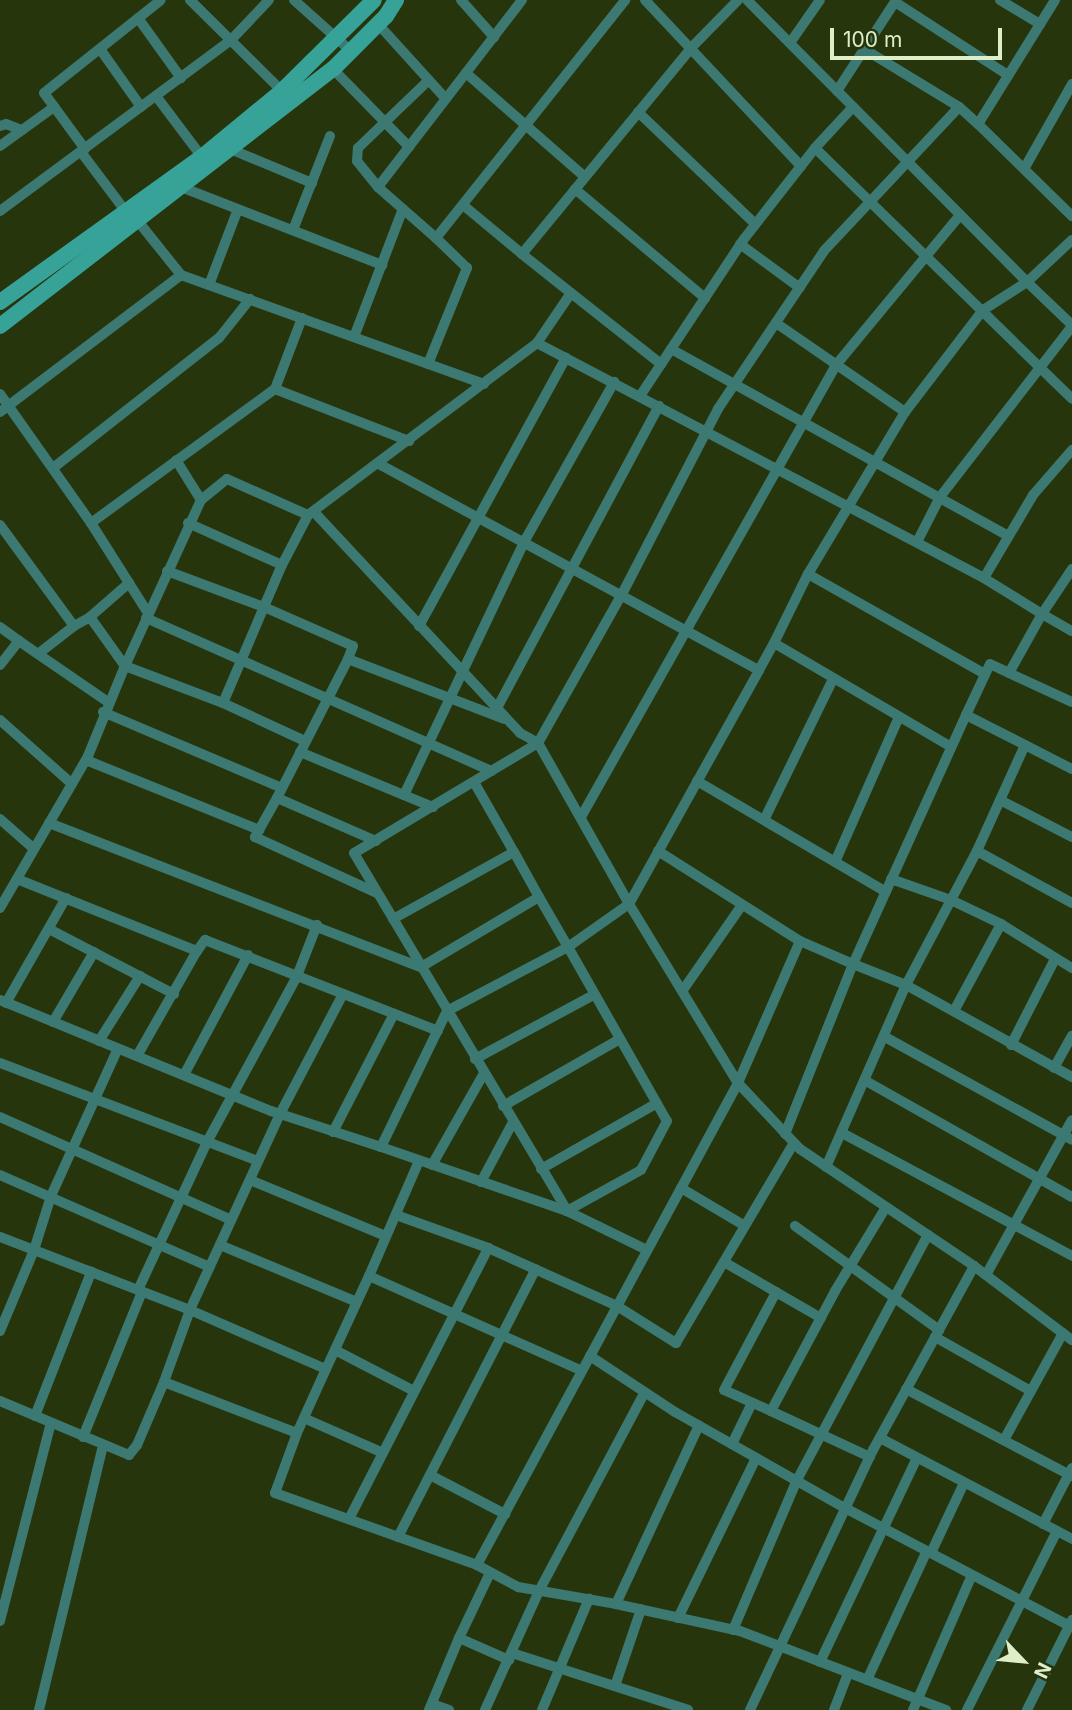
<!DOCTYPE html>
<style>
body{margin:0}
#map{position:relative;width:1072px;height:1710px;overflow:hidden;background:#27350d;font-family:Inter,sans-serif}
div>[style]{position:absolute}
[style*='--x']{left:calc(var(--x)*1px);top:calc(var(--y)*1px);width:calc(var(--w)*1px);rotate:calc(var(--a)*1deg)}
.street>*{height:10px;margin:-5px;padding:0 5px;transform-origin:5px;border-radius:5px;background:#3c7972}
.secondary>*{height:16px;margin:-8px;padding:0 8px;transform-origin:8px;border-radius:8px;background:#36a298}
span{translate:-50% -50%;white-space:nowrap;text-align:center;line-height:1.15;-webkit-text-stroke:6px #27350d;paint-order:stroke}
.north{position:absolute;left:988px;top:1626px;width:70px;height:70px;-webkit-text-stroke:5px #27350d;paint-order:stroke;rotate:116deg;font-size:19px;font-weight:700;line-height:28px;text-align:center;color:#deeec8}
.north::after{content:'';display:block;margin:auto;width:24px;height:32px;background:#deeec8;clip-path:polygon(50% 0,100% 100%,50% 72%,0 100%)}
.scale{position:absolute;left:830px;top:28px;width:172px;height:32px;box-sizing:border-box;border:4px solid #deeec8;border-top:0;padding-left:9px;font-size:21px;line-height:24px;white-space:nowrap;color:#deeec8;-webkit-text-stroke:5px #27350d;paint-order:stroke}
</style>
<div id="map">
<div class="street">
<div style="--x:190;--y:0;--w:134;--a:44.7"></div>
<div style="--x:294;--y:0;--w:76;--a:41.8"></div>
<div style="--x:461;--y:0;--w:50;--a:48.3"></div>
<div style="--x:645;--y:0;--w:228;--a:46.8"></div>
<div style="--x:747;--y:0;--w:397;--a:45.2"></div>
<div style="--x:1027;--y:282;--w:52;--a:147.5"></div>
<div style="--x:983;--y:310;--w:128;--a:127.4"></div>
<div style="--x:905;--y:412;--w:189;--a:120.9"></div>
<div style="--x:808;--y:574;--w:203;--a:29.5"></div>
<div style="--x:1000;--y:0;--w:47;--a:31"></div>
<div style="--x:1055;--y:0;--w:146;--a:121.8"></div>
<div style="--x:978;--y:124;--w:25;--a:-138"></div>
<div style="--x:959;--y:107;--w:197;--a:133.2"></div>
<div style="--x:824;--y:251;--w:190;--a:123.9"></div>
<div style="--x:718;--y:409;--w:208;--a:117.4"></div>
<div style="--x:622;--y:594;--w:171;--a:119.4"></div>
<div style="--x:538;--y:743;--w:185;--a:60.5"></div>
<div style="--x:629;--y:904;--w:210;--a:58.7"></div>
<div style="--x:738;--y:1083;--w:91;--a:46.8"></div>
<div style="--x:800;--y:1149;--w:210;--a:33.9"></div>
<div style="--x:974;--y:1266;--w:123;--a:37.1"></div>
<div style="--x:895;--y:2;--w:135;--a:32.9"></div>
<div style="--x:138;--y:18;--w:74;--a:54.4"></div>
<div style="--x:378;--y:24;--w:101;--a:47.8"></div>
<div style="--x:790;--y:43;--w:52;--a:-55.1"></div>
<div style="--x:100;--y:49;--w:71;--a:54.7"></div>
<div style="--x:864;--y:49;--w:111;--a:31.4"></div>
<div style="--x:333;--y:69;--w:109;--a:45.7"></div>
<div style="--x:466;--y:73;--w:158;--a:41.2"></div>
<div style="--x:837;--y:91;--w:108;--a:-57"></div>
<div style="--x:156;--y:96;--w:81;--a:53"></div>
<div style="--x:638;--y:112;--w:162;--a:43.7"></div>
<div style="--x:978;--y:124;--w:132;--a:44.4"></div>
<div style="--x:0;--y:126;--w:6;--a:-18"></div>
<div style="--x:6;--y:124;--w:17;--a:21"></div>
<div style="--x:0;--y:146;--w:67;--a:-35.8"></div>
<div style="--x:815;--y:148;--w:56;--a:-47.2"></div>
<div style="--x:85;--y:149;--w:69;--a:-126.2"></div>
<div style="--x:44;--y:93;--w:149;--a:-38.5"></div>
<div style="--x:230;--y:149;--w:89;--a:22.5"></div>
<div style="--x:81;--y:152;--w:81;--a:53"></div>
<div style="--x:1024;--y:169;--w:98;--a:-60.5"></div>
<div style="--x:181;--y:187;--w:216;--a:21.2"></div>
<div style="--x:378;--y:187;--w:33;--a:-129"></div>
<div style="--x:357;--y:161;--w:13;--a:-86"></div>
<div style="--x:358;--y:148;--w:98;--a:-43.8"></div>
<div style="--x:575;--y:189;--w:170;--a:40"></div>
<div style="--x:463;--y:205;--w:77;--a:39.7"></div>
<div style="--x:0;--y:211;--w:287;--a:-36.5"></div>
<div style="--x:231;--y:40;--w:55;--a:-46.5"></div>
<div style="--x:137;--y:220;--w:70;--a:51.3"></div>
<div style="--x:181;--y:275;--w:322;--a:19.8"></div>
<div style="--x:293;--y:230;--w:101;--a:-68.5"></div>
<div style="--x:436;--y:238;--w:77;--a:-138.7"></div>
<div style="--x:378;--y:187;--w:236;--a:-52.4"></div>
<div style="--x:1072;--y:240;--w:62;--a:137"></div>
<div style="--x:1027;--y:282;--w:62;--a:43.7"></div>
<div style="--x:740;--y:244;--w:74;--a:36.3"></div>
<div style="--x:209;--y:285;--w:81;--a:-69.1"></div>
<div style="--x:571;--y:293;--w:115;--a:38.3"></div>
<div style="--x:776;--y:323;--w:157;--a:34.6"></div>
<div style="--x:354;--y:337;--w:137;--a:-69.1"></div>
<div style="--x:537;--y:343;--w:60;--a:-55.8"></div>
<div style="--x:571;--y:293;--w:63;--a:-141.5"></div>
<div style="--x:522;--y:254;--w:266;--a:-50.6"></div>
<div style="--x:691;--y:48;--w:67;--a:-45.6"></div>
<div style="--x:671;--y:349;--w:386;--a:29"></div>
<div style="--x:428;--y:364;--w:104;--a:-67.9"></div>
<div style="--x:467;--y:268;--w:43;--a:-135.9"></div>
<div style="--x:436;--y:238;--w:304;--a:-51.5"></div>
<div style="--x:275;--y:389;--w:144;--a:21.2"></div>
<div style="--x:0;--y:394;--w:158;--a:54.8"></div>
<div style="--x:91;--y:523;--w:228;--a:-36.1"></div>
<div style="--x:275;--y:389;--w:76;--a:-69.2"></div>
<div style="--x:640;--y:396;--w:188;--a:-56.5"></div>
<div style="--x:744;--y:239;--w:115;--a:-52"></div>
<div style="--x:815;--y:148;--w:359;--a:44.3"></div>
<div style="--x:0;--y:412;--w:227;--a:-37.1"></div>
<div style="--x:379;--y:464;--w:432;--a:28.5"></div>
<div style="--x:759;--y:670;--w:31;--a:-61"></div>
<div style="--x:774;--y:643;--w:205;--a:30.4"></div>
<div style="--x:53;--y:468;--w:211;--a:-38.1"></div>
<div style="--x:219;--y:338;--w:50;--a:-51.5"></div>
<div style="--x:201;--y:500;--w:33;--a:-39"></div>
<div style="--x:227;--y:479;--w:89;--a:24"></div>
<div style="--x:315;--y:513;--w:301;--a:47"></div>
<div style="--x:520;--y:733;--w:21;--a:29"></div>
<div style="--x:538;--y:743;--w:214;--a:149.1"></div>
<div style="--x:354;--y:853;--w:417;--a:59.2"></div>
<div style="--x:567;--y:1211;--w:89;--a:26"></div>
<div style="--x:91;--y:523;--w:107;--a:57.7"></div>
<div style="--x:188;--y:523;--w:103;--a:24.1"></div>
<div style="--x:0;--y:525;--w:125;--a:53.8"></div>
<div style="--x:74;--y:626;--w:18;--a:-29"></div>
<div style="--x:90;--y:617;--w:60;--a:54.5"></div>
<div style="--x:917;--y:542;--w:51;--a:-62.9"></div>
<div style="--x:940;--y:497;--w:216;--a:-52.3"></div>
<div style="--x:1072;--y:569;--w:54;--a:123.7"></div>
<div style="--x:1042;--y:614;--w:34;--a:30"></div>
<div style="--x:167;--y:571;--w:103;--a:20.4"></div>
<div style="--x:264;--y:607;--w:97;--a:23.7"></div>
<div style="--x:353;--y:646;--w:14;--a:111"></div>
<div style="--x:90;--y:617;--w:52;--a:-41.1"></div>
<div style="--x:146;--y:618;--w:378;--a:23.9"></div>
<div style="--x:419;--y:626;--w:306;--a:-61.3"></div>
<div style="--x:0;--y:627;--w:24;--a:36"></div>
<div style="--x:774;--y:643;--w:77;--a:-63.8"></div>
<div style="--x:38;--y:654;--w:46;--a:-37.9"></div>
<div style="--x:0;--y:665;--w:31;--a:-52"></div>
<div style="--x:19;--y:641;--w:108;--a:34.4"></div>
<div style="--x:125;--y:666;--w:183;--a:-65.4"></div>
<div style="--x:201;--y:500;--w:47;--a:-122"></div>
<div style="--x:1009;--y:673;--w:69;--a:24.7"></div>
<div style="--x:223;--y:703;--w:90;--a:24.9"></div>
<div style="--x:497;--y:708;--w:343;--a:-61.8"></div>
<div style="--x:103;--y:712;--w:194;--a:23"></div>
<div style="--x:966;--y:715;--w:56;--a:-64.8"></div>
<div style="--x:990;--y:664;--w:21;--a:25"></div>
<div style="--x:1009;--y:673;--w:68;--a:-60.8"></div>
<div style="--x:1042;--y:614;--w:68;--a:-148.2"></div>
<div style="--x:984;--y:578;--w:96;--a:-59.4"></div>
<div style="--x:1033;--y:495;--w:60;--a:-49.1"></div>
<div style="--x:0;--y:720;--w:96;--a:41.6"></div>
<div style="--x:1025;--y:745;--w:116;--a:114.4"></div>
<div style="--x:977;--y:851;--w:108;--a:28.7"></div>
<div style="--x:300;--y:752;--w:144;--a:22.5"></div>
<div style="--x:86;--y:760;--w:187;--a:22"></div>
<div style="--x:1072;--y:769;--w:119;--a:-153"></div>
<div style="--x:966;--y:715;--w:273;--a:114.4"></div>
<div style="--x:853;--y:964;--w:57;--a:21.6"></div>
<div style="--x:906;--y:985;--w:190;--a:29"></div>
<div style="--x:697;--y:781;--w:219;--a:30.4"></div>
<div style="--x:474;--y:782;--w:81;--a:60.3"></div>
<div style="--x:514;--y:852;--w:51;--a:60.9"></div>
<div style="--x:539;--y:897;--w:58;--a:59.9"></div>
<div style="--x:568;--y:947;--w:200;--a:60.4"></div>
<div style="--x:667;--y:1121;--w:55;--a:118"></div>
<div style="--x:641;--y:1170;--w:85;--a:151"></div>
<div style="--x:567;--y:1211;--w:197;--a:-161"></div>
<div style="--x:381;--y:1147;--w:151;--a:-64.1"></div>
<div style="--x:447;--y:1011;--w:137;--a:-27.9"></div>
<div style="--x:568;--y:947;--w:75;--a:-35.2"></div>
<div style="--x:629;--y:904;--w:268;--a:-60.9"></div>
<div style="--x:404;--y:795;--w:280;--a:-64.6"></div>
<div style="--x:524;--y:542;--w:184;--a:-60.6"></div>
<div style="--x:277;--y:798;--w:45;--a:119.4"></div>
<div style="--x:255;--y:837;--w:134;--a:24.7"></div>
<div style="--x:1000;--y:800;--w:81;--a:27.2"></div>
<div style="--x:581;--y:817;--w:519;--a:-60.57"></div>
<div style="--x:836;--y:365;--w:195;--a:-50.4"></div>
<div style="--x:0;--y:819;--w:45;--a:41.4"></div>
<div style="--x:764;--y:820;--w:157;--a:-63.9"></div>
<div style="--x:49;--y:823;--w:399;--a:21.2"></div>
<div style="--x:421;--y:967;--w:137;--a:-30.7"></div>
<div style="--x:376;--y:841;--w:108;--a:-156.5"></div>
<div style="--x:277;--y:798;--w:156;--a:-62.9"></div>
<div style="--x:348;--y:659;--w:167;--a:21"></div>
<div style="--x:658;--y:851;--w:168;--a:32.4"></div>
<div style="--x:800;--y:941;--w:58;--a:23.5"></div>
<div style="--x:853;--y:964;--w:183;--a:111.8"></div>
<div style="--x:835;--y:862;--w:158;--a:-66.2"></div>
<div style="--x:17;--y:879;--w:194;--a:21.8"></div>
<div style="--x:197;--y:951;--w:14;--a:-54"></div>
<div style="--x:205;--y:940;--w:250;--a:21.3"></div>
<div style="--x:891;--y:879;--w:64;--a:19.3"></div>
<div style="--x:951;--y:900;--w:55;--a:25.6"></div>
<div style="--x:1001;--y:924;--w:84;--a:31.8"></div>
<div style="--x:0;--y:908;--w:176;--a:-59.9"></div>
<div style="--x:88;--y:756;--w:97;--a:-67.7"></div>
<div style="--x:125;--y:666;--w:105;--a:20.7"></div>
<div style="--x:223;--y:703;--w:150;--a:-66.9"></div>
<div style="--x:282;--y:565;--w:56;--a:-62.5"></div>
<div style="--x:308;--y:515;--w:286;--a:-36.9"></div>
<div style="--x:537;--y:343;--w:505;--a:27.73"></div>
<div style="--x:393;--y:919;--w:138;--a:-29"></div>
<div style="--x:49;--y:929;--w:141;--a:27.5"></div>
<div style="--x:800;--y:941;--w:155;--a:113.6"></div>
<div style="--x:738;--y:1083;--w:548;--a:118.44"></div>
<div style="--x:477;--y:1565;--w:47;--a:28.2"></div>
<div style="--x:518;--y:1587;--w:99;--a:9.8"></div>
<div style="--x:616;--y:1604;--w:127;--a:12.3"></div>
<div style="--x:740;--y:1631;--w:221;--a:21"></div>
<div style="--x:683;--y:990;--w:103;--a:-55.2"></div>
<div style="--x:343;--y:994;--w:136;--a:117.7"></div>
<div style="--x:280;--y:1114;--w:216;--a:114.7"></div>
<div style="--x:190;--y:1310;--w:148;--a:23.5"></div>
<div style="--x:326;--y:1369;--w:70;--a:114.4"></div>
<div style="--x:297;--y:1433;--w:64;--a:110.1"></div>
<div style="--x:275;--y:1493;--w:214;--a:19.6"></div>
<div style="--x:0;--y:1000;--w:293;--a:22.3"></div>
<div style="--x:271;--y:1111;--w:116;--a:18.1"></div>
<div style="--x:6;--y:1003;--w:121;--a:-60.3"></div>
<div style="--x:954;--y:1011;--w:99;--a:-61.6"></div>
<div style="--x:53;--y:1022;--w:81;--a:-59.6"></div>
<div style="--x:885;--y:1037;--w:213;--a:28.8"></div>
<div style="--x:99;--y:1041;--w:77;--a:-57.8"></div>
<div style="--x:1011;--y:1045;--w:97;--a:-62.9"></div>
<div style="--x:137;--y:1056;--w:121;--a:-60.3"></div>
<div style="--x:475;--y:1059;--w:136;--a:-28.4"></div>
<div style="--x:0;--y:1063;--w:276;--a:20.8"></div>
<div style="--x:1054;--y:1068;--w:37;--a:-61"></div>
<div style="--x:184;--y:1075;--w:136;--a:-61.9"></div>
<div style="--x:866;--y:1081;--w:236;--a:29.4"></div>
<div style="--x:503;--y:1106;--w:135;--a:-29.8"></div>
<div style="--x:0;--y:1117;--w:253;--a:24"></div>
<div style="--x:333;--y:1132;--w:133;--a:-62.7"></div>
<div style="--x:842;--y:1133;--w:261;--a:28.1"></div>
<div style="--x:432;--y:1165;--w:103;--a:-60.5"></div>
<div style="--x:826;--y:1167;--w:199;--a:-66.3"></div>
<div style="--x:906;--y:985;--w:152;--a:-62.1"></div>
<div style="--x:541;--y:1169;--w:133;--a:-29.6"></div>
<div style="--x:0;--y:1175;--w:229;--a:23.7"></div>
<div style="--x:250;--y:1180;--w:147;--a:22.4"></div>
<div style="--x:481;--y:1182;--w:68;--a:-61.9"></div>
<div style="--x:681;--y:1188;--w:74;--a:30.7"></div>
<div style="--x:396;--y:1215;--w:98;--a:19.7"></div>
<div style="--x:795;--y:1226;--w:178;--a:35.8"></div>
<div style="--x:0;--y:1237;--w:204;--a:21"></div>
<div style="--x:190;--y:1310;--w:77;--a:109.9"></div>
<div style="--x:164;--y:1382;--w:69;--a:113.2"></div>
<div style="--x:137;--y:1445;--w:13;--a:129"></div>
<div style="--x:129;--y:1455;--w:140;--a:-157.3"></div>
<div style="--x:220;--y:1245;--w:148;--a:22.6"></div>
<div style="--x:724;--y:1262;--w:112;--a:30"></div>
<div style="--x:986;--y:1275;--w:177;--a:-61"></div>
<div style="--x:369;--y:1276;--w:125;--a:-66.5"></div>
<div style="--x:138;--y:1290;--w:163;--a:-65"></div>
<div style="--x:207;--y:1142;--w:189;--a:-61.5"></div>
<div style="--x:297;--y:976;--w:55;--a:-68.6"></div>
<div style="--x:0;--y:1331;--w:88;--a:-67.2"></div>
<div style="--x:34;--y:1250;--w:57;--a:-72.5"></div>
<div style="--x:51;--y:1196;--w:162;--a:-65.6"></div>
<div style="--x:935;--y:1337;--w:110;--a:29.4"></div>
<div style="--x:335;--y:1350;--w:89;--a:27.4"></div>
<div style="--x:590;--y:1356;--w:102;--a:33.4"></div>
<div style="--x:675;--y:1412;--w:195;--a:29.5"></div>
<div style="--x:845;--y:1508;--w:256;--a:27.7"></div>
<div style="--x:326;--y:1369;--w:102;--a:-65.2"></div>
<div style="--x:369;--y:1276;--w:233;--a:24"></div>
<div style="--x:164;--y:1382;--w:142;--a:21"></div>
<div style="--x:906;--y:1389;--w:187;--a:27.7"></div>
<div style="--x:771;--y:1411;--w:51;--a:-155.9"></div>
<div style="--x:724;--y:1390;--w:111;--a:-62"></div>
<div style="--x:35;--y:1416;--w:155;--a:-68.7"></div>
<div style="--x:306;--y:1419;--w:84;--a:23.8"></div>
<div style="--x:83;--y:1437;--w:157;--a:-67.9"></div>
<div style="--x:880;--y:1438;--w:217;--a:27.7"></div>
<div style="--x:1004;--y:1440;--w:122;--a:-61.1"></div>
<div style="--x:732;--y:1444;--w:46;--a:-64"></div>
<div style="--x:870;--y:1457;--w:109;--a:-155.1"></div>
<div style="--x:771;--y:1411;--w:136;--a:-61.9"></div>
<div style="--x:835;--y:1291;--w:98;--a:-58.7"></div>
<div style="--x:430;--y:1475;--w:85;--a:27.5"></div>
<div style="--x:349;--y:1519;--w:305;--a:-62.8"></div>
<div style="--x:488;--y:1248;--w:141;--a:24.2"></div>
<div style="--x:617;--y:1306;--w:70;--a:32.1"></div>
<div style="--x:676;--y:1343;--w:232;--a:-59.5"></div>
<div style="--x:1043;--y:1524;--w:63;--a:-62.6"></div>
<div style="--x:398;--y:1537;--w:301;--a:-62.8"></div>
<div style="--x:931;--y:1553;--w:77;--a:-64.8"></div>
<div style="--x:616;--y:1604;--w:197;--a:-65.1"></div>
<div style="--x:678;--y:1618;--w:178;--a:-64"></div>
<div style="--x:0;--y:1621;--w:204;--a:-75.6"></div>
<div style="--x:733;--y:1630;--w:163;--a:-66.9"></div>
<div style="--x:797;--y:1480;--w:278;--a:-61.9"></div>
<div style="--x:459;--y:1638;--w:72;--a:-64.5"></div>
<div style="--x:512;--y:1653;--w:185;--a:17.9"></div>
<div style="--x:820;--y:1662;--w:226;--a:-64.6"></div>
<div style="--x:867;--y:1680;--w:142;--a:-65.1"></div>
<div style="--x:615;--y:1686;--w:81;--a:-71.3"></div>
<div style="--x:432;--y:1704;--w:18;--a:19"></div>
<div style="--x:39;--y:1710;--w:273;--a:-76.4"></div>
<div style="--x:429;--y:1710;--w:78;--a:-67.4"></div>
<div style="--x:459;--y:1638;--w:55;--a:23.7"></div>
<div style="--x:485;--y:1710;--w:131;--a:-65.6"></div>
<div style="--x:539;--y:1591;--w:225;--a:-62"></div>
<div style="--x:542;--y:1710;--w:121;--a:-67.1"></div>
<div style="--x:750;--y:1710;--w:288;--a:-64.7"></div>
<div style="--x:873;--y:1450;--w:210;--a:-61.2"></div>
<div style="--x:834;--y:1710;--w:40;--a:-69"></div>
<div style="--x:913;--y:1710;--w:147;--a:-66.4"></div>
<div style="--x:967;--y:1710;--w:200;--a:-63.3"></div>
<div style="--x:1027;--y:1710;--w:101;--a:-63.4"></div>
</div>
<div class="secondary">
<div style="--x:0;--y:302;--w:249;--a:-35.7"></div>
<div style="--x:202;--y:157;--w:104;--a:-39.5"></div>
<div style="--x:282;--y:91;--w:129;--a:-44.7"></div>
<div style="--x:0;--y:326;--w:421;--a:-37.7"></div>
<div style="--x:333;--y:69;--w:75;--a:-45"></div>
<div style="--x:386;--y:16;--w:19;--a:-58"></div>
</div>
<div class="north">N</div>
<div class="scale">100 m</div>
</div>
